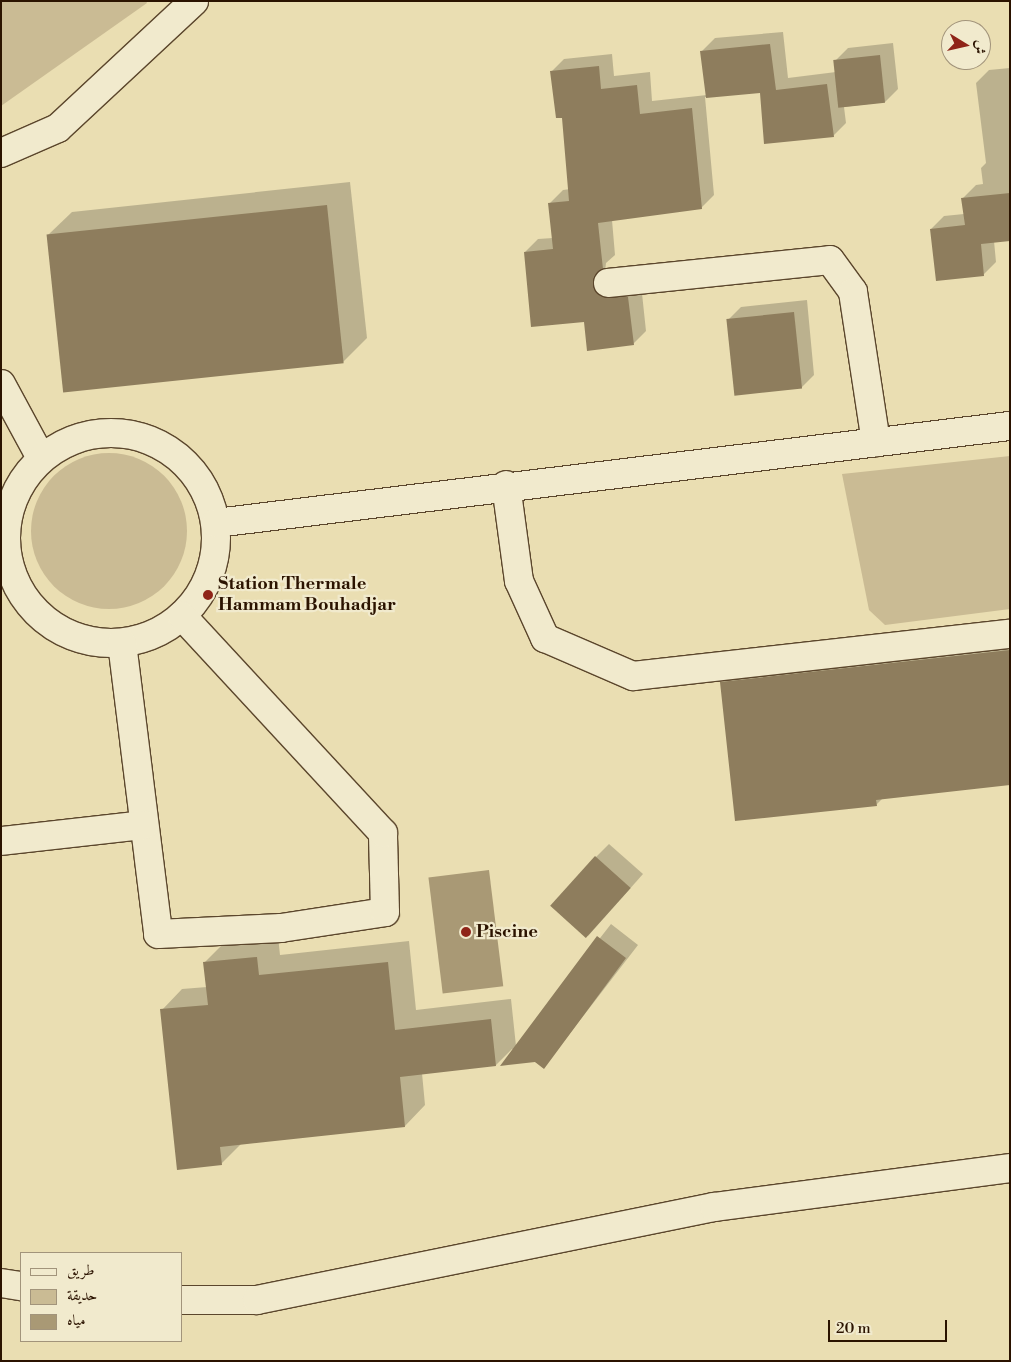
<!DOCTYPE html>
<meta charset="utf-8">
<style>
body{margin:0}
#map{position:relative;width:1011px;height:1362px;overflow:hidden;background:#eadeb2;font-family:"Libre Bodoni",Amiri,serif}
div>[style]{position:absolute}
[style*='--x']{left:calc(var(--x)*1px);top:calc(var(--y)*1px);width:calc(var(--w)*1px);rotate:calc(var(--a)*1deg)}
.green>*{inset:0;background:#cabb94}
.round{border-radius:50%}
.water>*{inset:0;background:#a99975;transform-origin:0 0}
.shadow>*{inset:0;background:#0003}
.building>*{inset:0;background:#8e7d5d;transform-origin:0 0}
.roads{filter:drop-shadow(1px 0 #5b462c) drop-shadow(-1px 0 #5b462c) drop-shadow(0 1px #5b462c) drop-shadow(0 -1px #5b462c)}
.street>*{height:28px;margin:-14px;padding:0 14px;transform-origin:14px;border-radius:14px;background:#f1eacd}
.street>.ring{margin:-14px;padding:0;box-sizing:content-box;background:none;border:28px solid #f1eacd;border-radius:50%}
.dots>*{width:14px;height:14px;translate:-50% -50%;box-sizing:border-box;border:2px solid #f1eacd;border-radius:50%}
span{translate:-50% -50%;white-space:nowrap;text-align:center;line-height:1.15;-webkit-text-stroke:4.5px #f1eacd;paint-order:stroke}
.poi-label{font-size:18px;color:#2b1300;font-weight:700}
.left{translate:0 -50%;text-align:left}
.frame{position:absolute;inset:0;border:2px solid #2b1300;pointer-events:none}
.legend{position:absolute;left:20px;top:1252px;width:162px;height:90px;box-sizing:border-box;background:#f1eacd;border:1px solid #a2947b;margin:0;padding:6px 9px;list-style:none;font-size:15px;color:#2b1300}
.legend li{display:flex;align-items:center;gap:10px;height:25px}
.legend b{width:25px;border:1px solid #a2947b}
.north{position:absolute;left:941px;top:20px;width:50px;height:50px;box-sizing:border-box;background:#f1eacd;border:1px solid #a2947b;border-radius:50%;rotate:99deg;font-size:14px;font-weight:700;line-height:20px;text-align:center;color:#2b1300}
.north::after{content:'';display:block;margin:auto;width:18px;height:22px;background:#8f2418;clip-path:polygon(50% 0,100% 100%,50% 72%,0 100%)}
.scale{position:absolute;left:828px;top:1320px;width:119px;height:22px;box-sizing:border-box;border:2px solid #2b1300;border-top:0;padding-left:6px;font-size:15px;line-height:18px;white-space:nowrap;color:#2b1300;-webkit-text-stroke:4px #f1eacd;paint-order:stroke}
</style>
<div id="map">
<div class="green">
<div style="clip-path:polygon(1px 1px,146px 1px,147px 3px,1px 106px)"></div>
<div class="round" style="left:31px;top:453px;width:156px;height:156px"></div>
<div style="clip-path:polygon(1010px 456px,1010px 609px,885px 625px,869px 610px,842px 474px)"></div>
</div>
<div class="water">
<div style="left:489px;top:870px;width:117px;height:61px;rotate:83deg"></div>
</div>
<div class="shadow">
<div style="clip-path:polygon(783px 32px,788px 78px,836px 72px,835px 61px,848px 48px,893px 43px,898px 89px,885px 102px,844px 107px,846px 123px,833px 136px,761px 92px,705px 97px,714px 195px,701px 208px,612px 220px,615px 255px,606px 263px,605px 272px,641px 284px,646px 331px,633px 344px,525px 252px,538px 239px,553px 238px,550px 203px,563px 190px,570px 189px,563px 116px,551px 72px,564px 59px,612px 54px,614px 76px,650px 72px,652px 101px,707px 95px,702px 51px,715px 38px)"></div>
<div style="clip-path:polygon(1010px 68px,1010px 240px,994px 241px,996px 262px,983px 275px,931px 229px,944px 216px,964px 214px,963px 198px,976px 185px,983px 184px,981px 168px,986px 163px,976px 83px,989px 70px)"></div>
<div style="clip-path:polygon(350px 182px,367px 338px,343px 362px,48px 235px,72px 212px)"></div>
<div style="clip-path:polygon(807px 300px,814px 375px,801px 388px,728px 320px,741px 307px)"></div>
<div style="clip-path:polygon(1010px 631px,1010px 784px,884px 797px,876px 805px,722px 682px,743px 661px)"></div>
<div style="clip-path:polygon(609px 844px,643px 874px,588px 936px,596px 857px)"></div>
<div style="clip-path:polygon(611px 924px,638px 945px,544px 1067px,512px 1049px,496px 1065px,422px 1073px,425px 1105px,405px 1126px,241px 1144px,221px 1164px,162px 1010px,182px 989px,207px 987px,204px 963px,225px 942px,278px 936px,280px 955px,409px 941px,416px 1010px,511px 999px,516px 1046px)"></div>
</div>
<div class="building">
<div style="clip-path:polygon(770px 44px,776px 90px,827px 84px,834px 137px,764px 144px,760px 93px,706px 98px,700px 51px)"></div>
<div style="left:880px;top:55px;width:48px;height:47px;rotate:84deg"></div>
<div style="clip-path:polygon(599px 66px,601px 89px,637px 85px,640px 114px,692px 108px,702px 209px,598px 223px,603px 269px,594px 276px,593px 285px,602px 297px,628px 297px,634px 345px,587px 351px,584px 322px,531px 327px,524px 252px,553px 249px,548px 203px,569px 201px,562px 118px,556px 118px,550px 71px)"></div>
<div style="clip-path:polygon(1010px 193px,1010px 241px,981px 244px,984px 276px,936px 281px,930px 229px,965px 225px,961px 198px)"></div>
<div style="left:327px;top:205px;width:159px;height:282px;rotate:84deg"></div>
<div style="left:794px;top:312px;width:77px;height:68px;rotate:84deg"></div>
<div style="clip-path:polygon(1010px 650px,1010px 785px,876px 800px,877px 806px,735px 821px,720px 682px)"></div>
<div style="left:595px;top:856px;width:48px;height:67px;rotate:42deg"></div>
<div style="clip-path:polygon(597px 936px,626px 958px,544px 1069px,535px 1062px,500px 1066px)"></div>
<div style="clip-path:polygon(257px 957px,259px 975px,388px 962px,395px 1030px,491px 1019px,496px 1066px,400px 1077px,405px 1127px,220px 1147px,222px 1165px,177px 1170px,160px 1009px,208px 1005px,203px 962px)"></div>
</div>
<div class="roads">
<div class="street">
<div style="--x:1;--y:153;--w:62;--a:-23.7"></div>
<div style="--x:58;--y:128;--w:186;--a:-43"></div>
<div style="--x:608;--y:283;--w:223;--a:-5.9"></div>
<div style="--x:830;--y:260;--w:39;--a:54"></div>
<div style="--x:853;--y:292;--w:152;--a:81.3"></div>
<div style="--x:1;--y:384;--w:84;--a:61.6"></div>
<div class="ring" style="left:6px;top:433px;width:182px;height:182px"></div>
<div style="--x:506;--y:485;--w:97;--a:82.3"></div>
<div style="--x:519;--y:581;--w:63;--a:65.5"></div>
<div style="--x:545;--y:638;--w:96;--a:23.4"></div>
<div style="--x:633;--y:676;--w:379;--a:-6.4"></div>
<div style="--x:216;--y:523;--w:800;--a:-6.97"></div>
<div style="--x:122;--y:643;--w:293;--a:82.9"></div>
<div style="--x:158;--y:934;--w:123;--a:-2.8"></div>
<div style="--x:281;--y:928;--w:105;--a:-8.7"></div>
<div style="--x:385;--y:912;--w:79;--a:-91.5"></div>
<div style="--x:383;--y:833;--w:296;--a:-132.8"></div>
<div style="--x:1;--y:841;--w:144;--a:-6.4"></div>
<div style="--x:1;--y:1283;--w:20;--a:9"></div>
<div style="--x:181;--y:1300;--w:76;--a:0"></div>
<div style="--x:257;--y:1300;--w:466;--a:-11.5"></div>
<div style="--x:714;--y:1207;--w:299;--a:-7.5"></div>
</div>
</div>
<div class="dots">
<div style="left:208px;top:595px;background:#8f2418"></div>
<div style="left:466px;top:932px;background:#8f2418"></div>
</div>
<div class="poi-label">
<span class="left" style="left:218px;top:595px">Station Thermale<br>Hammam Bouhadjar</span>
<span class="left" style="left:476px;top:932px">Piscine</span>
</div>
<div class="frame"></div>
<ul class="legend">
<li><b style="height:6px;background:#f1eacd"></b>طريق</li>
<li><b style="height:14px;background:#cabb94"></b>حديقة</li>
<li><b style="height:14px;background:#a99975"></b>مياه</li>
</ul>
<div class="north">ش</div>
<div class="scale">20 m</div>
</div>
